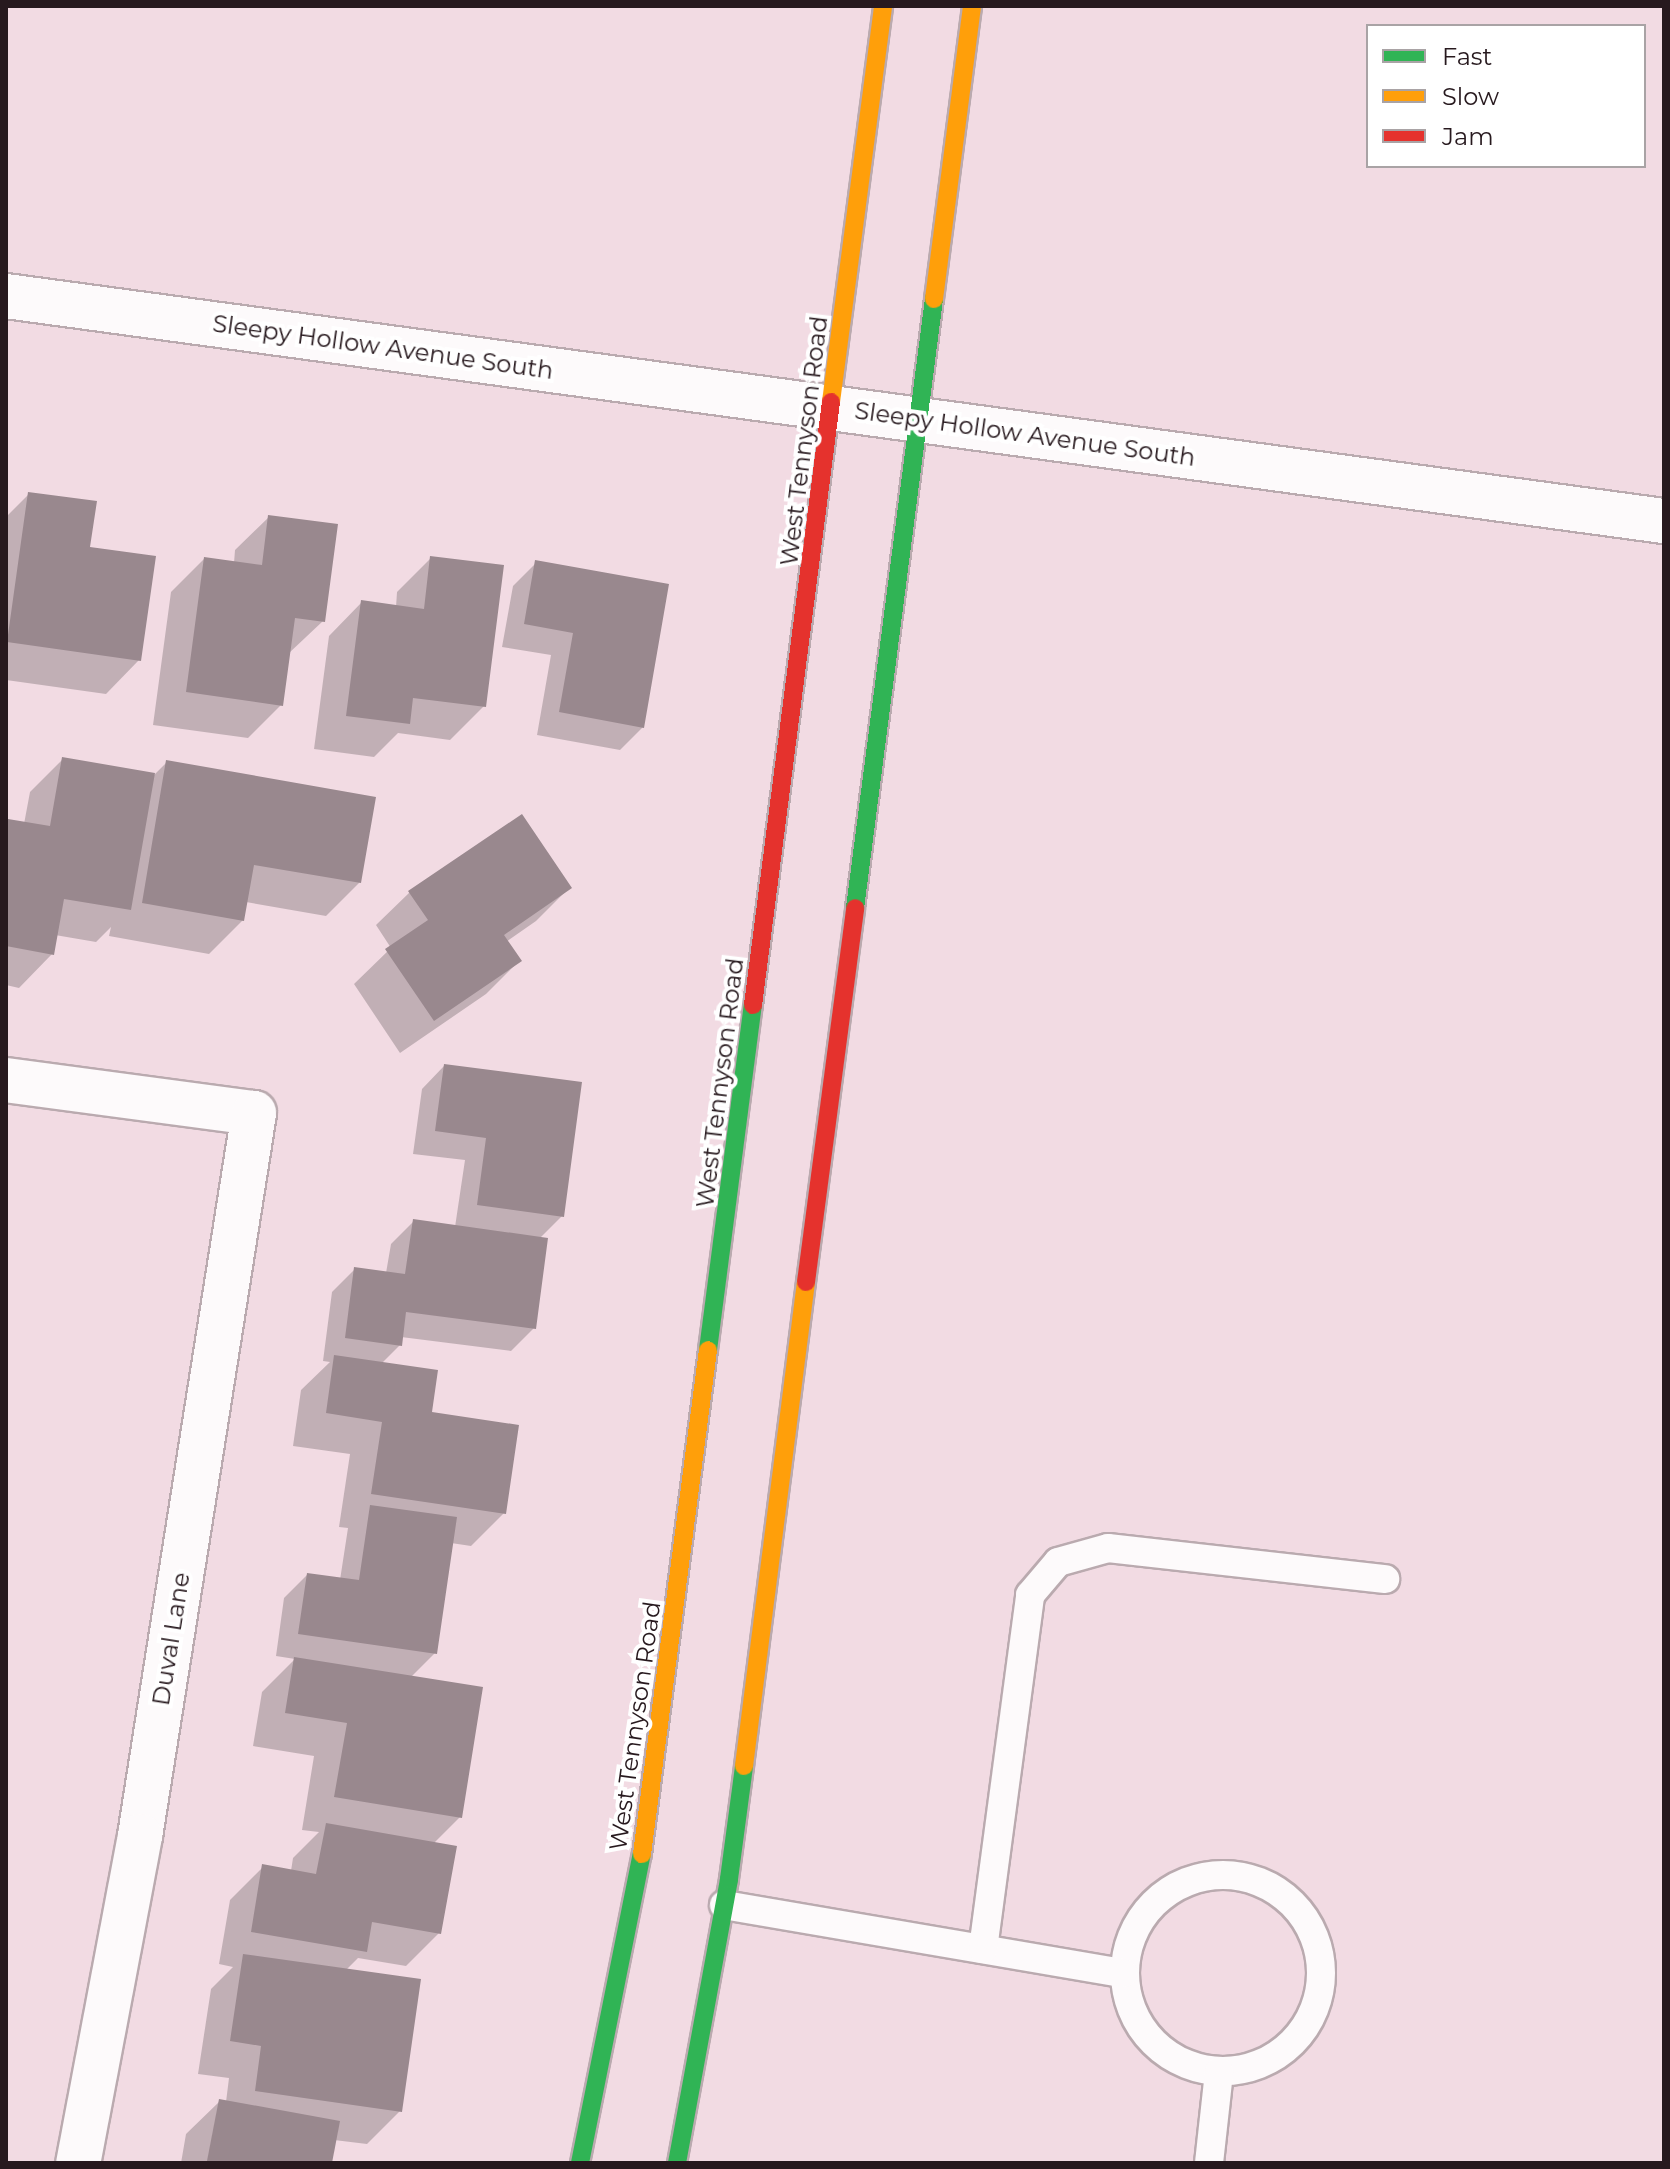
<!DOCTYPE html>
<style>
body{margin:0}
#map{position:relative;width:1670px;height:2169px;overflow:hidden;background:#f2dbe3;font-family:Montserrat,sans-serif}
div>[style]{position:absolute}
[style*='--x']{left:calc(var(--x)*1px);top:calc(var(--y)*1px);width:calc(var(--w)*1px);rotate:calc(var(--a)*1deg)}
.shadow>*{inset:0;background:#0003}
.building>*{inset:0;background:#99888e}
.roads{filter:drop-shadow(2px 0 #baaaaf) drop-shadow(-2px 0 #baaaaf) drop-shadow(0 2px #baaaaf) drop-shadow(0 -2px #baaaaf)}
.lane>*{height:28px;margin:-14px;padding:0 14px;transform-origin:14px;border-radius:14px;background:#fdfafb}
.lane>.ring{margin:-14px;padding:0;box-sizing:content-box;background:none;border:28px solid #fdfafb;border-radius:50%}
.street>*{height:44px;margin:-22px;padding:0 22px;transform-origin:22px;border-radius:22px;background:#fdfafb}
.fast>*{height:18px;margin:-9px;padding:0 9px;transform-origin:9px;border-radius:9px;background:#30b455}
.slow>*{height:18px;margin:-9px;padding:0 9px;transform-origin:9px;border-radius:9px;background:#ff9f0a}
.jam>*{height:18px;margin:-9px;padding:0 9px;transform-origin:9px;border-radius:9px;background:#e5322d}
span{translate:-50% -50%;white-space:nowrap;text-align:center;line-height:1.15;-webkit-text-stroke:8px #fff;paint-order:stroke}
.street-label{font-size:24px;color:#27191e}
.frame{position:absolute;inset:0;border:8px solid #27191e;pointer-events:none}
.legend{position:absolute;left:1366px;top:24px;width:280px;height:144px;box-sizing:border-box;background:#fff;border:2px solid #a9a3a5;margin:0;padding:10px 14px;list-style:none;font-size:24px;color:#27191e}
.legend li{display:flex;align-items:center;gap:16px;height:40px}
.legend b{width:40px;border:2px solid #a9a3a5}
</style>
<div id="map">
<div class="shadow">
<div style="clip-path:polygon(29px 494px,88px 549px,139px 660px,106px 694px,6px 680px,6px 517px)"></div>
<div style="clip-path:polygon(269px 517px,323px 621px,288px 654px,281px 705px,248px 738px,153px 725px,171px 592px,204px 559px,234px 563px,235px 550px)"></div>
<div style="clip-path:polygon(431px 558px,484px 706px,450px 740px,398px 733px,374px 757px,314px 749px,329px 636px,362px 602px,396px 607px,397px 592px)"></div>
<div style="clip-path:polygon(536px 563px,643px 727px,620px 750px,537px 735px,551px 655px,502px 647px,513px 586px)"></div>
<div style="clip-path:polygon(63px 759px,154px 775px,167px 762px,360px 882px,326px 916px,246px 902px,243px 920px,209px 954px,109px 936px,111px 927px,96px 942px,55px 935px,52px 954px,19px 988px,6px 985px,6px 824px,9px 821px,24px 824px,30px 792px)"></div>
<div style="clip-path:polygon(569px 888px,536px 921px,506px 942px,519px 961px,486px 994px,400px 1053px,354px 984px,391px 948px,376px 925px,410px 892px)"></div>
<div style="clip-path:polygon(444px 1066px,562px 1216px,539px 1239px,534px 1328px,511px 1351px,401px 1337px,400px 1345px,381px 1364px,430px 1414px,504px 1513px,471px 1546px,451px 1543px,435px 1653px,411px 1677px,460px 1817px,433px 1844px,439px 1933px,406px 1966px,358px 1958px,345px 1971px,400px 2111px,367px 2144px,334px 2140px,329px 2163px,181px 2163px,186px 2134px,220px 2101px,226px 2102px,229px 2078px,198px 2074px,211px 1989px,233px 1967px,219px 1964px,230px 1900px,263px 1867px,291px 1871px,293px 1858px,319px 1832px,302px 1830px,314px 1756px,253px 1746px,262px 1692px,295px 1659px,276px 1656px,284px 1598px,307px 1575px,340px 1580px,348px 1528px,339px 1527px,350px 1454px,293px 1446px,301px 1390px,330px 1362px,323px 1361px,332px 1292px,355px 1269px,386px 1273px,391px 1244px,414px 1221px,455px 1227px,465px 1160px,413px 1154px,422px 1089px)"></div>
</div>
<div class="building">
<div style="clip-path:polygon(28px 492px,97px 501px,90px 547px,156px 556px,141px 661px,7px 642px)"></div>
<div style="clip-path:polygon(268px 515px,338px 524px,325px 622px,295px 618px,283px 706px,186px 692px,204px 557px,262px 565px)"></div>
<div style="clip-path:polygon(430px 556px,504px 565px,486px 707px,413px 698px,410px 724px,346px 716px,361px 600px,424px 609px)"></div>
<div style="clip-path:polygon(535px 560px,669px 584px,644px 728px,559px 712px,573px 633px,524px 624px)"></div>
<div style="clip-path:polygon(62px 757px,155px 773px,131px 910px,64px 899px,54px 955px,6px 946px,6px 833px,8px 819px,50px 826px)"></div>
<div style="clip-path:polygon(166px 760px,376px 797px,361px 883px,254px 865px,244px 921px,142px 903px)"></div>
<div style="clip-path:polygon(522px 814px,572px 888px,504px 935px,522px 961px,434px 1021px,385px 949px,428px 920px,408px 891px)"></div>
<div style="clip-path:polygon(444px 1064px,582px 1082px,564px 1217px,477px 1205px,486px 1138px,435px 1131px)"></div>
<div style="clip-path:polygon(413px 1219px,548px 1238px,536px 1329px,406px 1312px,402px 1346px,345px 1338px,354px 1267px,405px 1274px)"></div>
<div style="clip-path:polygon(334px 1355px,438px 1370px,432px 1412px,519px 1425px,506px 1514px,371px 1494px,382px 1422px,326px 1413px)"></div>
<div style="clip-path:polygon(370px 1505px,457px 1517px,437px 1654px,298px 1634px,307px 1573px,359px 1580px)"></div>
<div style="clip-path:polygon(294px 1657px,483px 1687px,462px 1818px,334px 1797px,347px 1723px,285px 1713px)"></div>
<div style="clip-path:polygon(326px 1823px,457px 1846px,441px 1934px,372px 1922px,367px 1952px,251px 1932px,262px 1864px,316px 1874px)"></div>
<div style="clip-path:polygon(243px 1954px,421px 1979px,402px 2112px,255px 2091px,261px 2046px,230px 2041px)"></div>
<div style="clip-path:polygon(219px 2099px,340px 2121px,332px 2163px,207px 2161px)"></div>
</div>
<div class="roads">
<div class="lane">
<div class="ring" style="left:1125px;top:1875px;width:168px;height:168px"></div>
<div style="--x:724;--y:1905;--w:405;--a:9.7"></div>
<div style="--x:983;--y:1949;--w:357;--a:-82.4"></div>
<div style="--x:1030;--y:1595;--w:43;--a:-49.7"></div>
<div style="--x:1058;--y:1562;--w:52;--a:-15.6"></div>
<div style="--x:1108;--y:1548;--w:279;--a:6.4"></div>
<div style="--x:1209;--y:2163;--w:92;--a:-83.7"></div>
</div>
<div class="street">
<div style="--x:6;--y:296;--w:1673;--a:7.73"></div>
<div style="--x:6;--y:1080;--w:250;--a:7.6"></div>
<div style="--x:254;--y:1113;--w:732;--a:98.96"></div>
<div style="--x:140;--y:1836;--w:333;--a:100.7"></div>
</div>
<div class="fast">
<div style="--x:855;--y:908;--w:614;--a:-82.61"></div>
<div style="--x:708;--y:1350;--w:348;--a:-82.6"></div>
<div style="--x:580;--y:2163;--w:315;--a:-78.7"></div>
<div style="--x:677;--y:2163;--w:289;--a:-79.6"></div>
<div style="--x:729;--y:1879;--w:114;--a:-82.4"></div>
</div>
<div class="slow">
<div style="--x:934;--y:299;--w:295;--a:-82.6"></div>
<div style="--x:831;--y:402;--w:399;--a:-82.5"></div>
<div style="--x:744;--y:1766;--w:488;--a:-82.7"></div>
<div style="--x:642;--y:1854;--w:508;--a:-82.54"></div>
</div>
<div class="jam">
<div style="--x:753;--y:1005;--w:608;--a:-82.63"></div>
<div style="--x:806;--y:1282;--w:377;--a:-82.5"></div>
</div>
</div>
<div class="street-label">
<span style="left:383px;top:347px;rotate:8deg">Sleepy Hollow Avenue South</span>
<span style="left:1025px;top:434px;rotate:8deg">Sleepy Hollow Avenue South</span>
<span style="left:804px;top:441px;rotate:-83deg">West Tennyson Road</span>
<span style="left:720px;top:1083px;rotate:-83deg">West Tennyson Road</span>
<span style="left:171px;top:1639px;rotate:-81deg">Duval Lane</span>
<span style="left:635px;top:1726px;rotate:-82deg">West Tennyson Road</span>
</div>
<div class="frame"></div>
<ul class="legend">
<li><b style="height:10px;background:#30b455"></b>Fast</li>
<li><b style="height:10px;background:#ff9f0a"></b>Slow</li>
<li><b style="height:10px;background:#e5322d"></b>Jam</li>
</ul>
</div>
